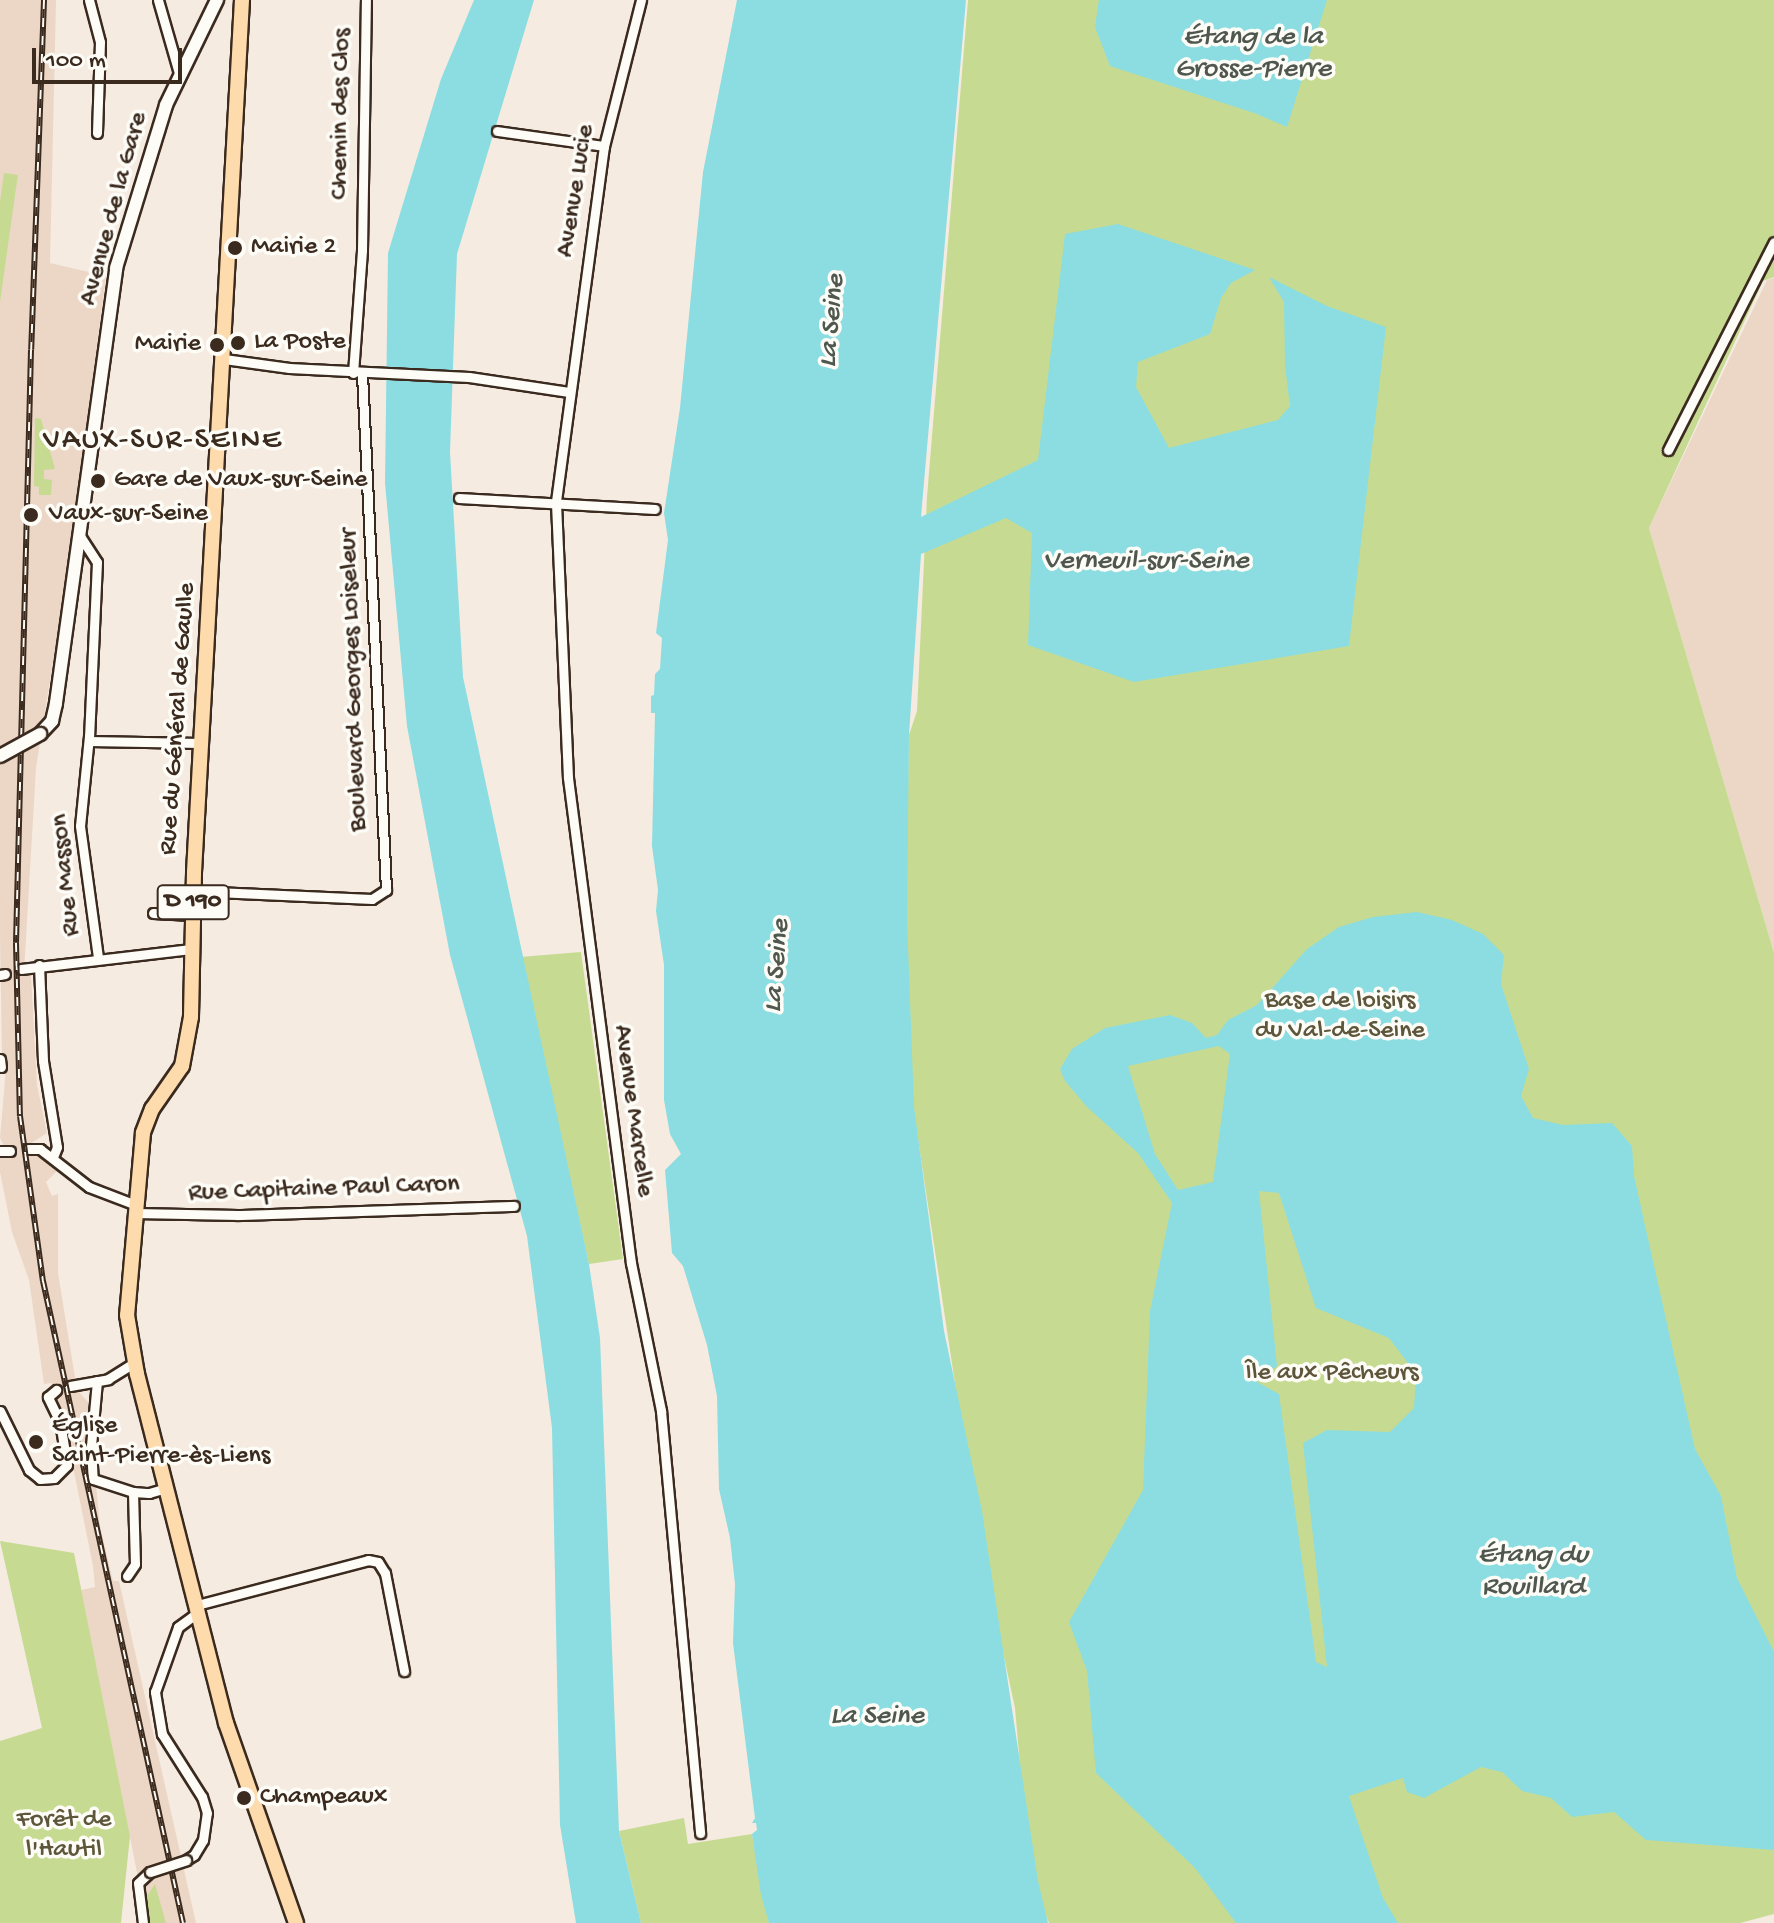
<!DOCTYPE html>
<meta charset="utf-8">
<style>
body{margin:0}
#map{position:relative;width:1774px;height:1923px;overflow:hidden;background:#f5ebe1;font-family:"Gochi Hand",sans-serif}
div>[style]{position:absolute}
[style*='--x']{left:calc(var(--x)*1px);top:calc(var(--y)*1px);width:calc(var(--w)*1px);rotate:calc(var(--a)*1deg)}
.built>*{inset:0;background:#ecd7c6}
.green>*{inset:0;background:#c6db91;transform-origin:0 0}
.water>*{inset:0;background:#8bdde1}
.roads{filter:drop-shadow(2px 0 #3b2a1e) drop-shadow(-2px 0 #3b2a1e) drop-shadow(0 2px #3b2a1e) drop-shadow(0 -2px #3b2a1e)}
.street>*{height:9px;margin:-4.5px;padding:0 4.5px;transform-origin:4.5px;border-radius:4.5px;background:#fdfcf7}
.secondary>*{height:12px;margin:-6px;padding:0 6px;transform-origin:6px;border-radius:6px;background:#fdfcf7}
.primary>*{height:14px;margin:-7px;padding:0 7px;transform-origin:7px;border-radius:7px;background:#fedbac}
.rail>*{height:6px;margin-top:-3px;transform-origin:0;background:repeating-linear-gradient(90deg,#fdfcf7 0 9px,#3b2a1e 0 18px);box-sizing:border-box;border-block:2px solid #3b2a1e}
.bridges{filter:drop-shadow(2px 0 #3b2a1e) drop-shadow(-2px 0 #3b2a1e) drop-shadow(0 2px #3b2a1e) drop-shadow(0 -2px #3b2a1e)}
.street-bridge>*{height:9px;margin:-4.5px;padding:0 4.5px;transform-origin:4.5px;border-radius:4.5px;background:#fdfcf7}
.secondary-bridge>*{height:12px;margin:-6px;padding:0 6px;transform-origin:6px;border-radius:6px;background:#fdfcf7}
.dots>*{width:22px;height:22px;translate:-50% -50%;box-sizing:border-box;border:4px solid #fdfcf7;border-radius:50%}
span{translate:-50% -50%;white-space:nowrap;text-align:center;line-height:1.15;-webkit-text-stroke:7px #fdfcf7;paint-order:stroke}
.shield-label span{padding:2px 6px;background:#fdfcf7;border:2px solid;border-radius:6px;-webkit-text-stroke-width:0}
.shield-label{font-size:24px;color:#3b2a1e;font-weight:700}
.street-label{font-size:26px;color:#3b2a1e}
.poi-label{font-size:26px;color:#3b2a1e}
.left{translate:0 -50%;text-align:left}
.right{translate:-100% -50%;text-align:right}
.park-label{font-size:26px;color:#5e563b}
.water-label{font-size:28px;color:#4f574f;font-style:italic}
.quarter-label{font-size:30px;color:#3b2a1e;letter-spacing:2px}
.scale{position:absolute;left:32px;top:48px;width:150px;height:36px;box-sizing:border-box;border:4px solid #3b2a1e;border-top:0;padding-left:10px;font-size:24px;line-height:28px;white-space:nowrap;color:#3b2a1e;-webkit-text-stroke:6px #fdfcf7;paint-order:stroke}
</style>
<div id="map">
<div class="built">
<div style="clip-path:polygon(0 0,56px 0,50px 263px,106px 276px,67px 574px,36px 768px,24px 972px,31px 974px,37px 1085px,47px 1133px,30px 1144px,30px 1152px,38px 1153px,58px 1170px,46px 1182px,52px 1196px,58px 1194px,58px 1273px,77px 1390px,88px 1402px,90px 1482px,96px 1484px,100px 1526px,113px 1581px,119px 1581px,196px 1923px,147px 1923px,81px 1590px,95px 1587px,93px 1566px,67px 1437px,55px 1405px,56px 1395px,51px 1383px,44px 1384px,29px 1280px,12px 1232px,0 1172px,0 1158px,7px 1152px,0 1138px,6px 1068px,2px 1058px,0 936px)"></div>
<div style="clip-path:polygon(1774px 278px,1774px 953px,1649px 528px,1767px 280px)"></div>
</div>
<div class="green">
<div style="clip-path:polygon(968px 0,1774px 0,1774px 277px,1763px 281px,1649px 528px,1774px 953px,1774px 1914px,1740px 1923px,1049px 1923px,1030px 1879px,1015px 1708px,978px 1535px,903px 1040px,909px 735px,917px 711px,927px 497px)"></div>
<div style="left:4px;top:173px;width:14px;height:319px;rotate:8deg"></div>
<div style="clip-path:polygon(35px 418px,41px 419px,55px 469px,44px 470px,44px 479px,52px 480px,51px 495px,39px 495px,39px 487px,34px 486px)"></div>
<div style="clip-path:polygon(581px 952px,623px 1259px,589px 1264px,520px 957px)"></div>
<div style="clip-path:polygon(0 1541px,74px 1553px,130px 1836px,121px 1923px,0 1923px,0 1741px,42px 1728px)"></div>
<div style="clip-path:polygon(684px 1818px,688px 1844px,752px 1834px,769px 1923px,641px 1923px,619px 1831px)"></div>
<div style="clip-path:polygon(155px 1884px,166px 1923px,149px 1923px,147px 1896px)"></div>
</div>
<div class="water">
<div style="clip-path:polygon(474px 0,534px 0,457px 254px,450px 452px,463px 677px,589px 1264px,600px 1338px,619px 1831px,641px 1923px,576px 1923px,560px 1825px,552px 1428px,527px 1236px,450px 955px,407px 726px,385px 483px,388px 253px,441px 79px)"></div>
<div style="clip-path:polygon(737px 0,966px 0,921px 517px,1038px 460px,1065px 234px,1118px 224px,1255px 270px,1231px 283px,1221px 298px,1210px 334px,1138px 362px,1136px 387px,1169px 448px,1278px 420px,1290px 406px,1285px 366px,1284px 302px,1269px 277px,1327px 306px,1386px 327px,1349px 646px,1134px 682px,1028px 645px,1032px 533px,1006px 518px,921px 554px,909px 735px,907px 919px,914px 1107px,944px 1331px,982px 1511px,1038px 1881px,1048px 1923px,769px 1923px,761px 1895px,752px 1834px,757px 1830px,756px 1823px,752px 1823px,755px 1818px,733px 1643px,735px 1584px,730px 1538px,719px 1489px,717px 1396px,707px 1345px,683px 1266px,672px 1253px,665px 1170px,681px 1154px,670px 1134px,664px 1100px,664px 965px,656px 911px,658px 890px,652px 846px,655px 713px,651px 713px,651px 696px,654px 695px,655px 674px,660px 669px,662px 638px,656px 633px,668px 540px,664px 513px,680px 408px,703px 172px)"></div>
<div style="clip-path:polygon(1099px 0,1327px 0,1287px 127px,1257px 114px,1110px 66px,1095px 27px)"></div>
<div style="clip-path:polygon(evenodd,1417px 912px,1452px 920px,1483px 934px,1504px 955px,1501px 984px,1529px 1069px,1521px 1096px,1533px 1118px,1563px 1125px,1612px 1123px,1632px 1146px,1634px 1176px,1695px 1449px,1721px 1496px,1737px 1578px,1774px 1652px,1774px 1850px,1646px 1840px,1614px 1812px,1572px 1817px,1551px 1798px,1522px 1791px,1502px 1772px,1481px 1767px,1424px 1798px,1407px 1792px,1403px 1778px,1349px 1796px,1383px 1898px,1398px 1923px,1236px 1923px,1195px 1868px,1096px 1773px,1087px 1671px,1069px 1622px,1143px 1490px,1150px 1311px,1172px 1203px,1138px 1153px,1087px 1107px,1065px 1081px,1060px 1069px,1072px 1049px,1105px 1028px,1170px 1015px,1192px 1023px,1206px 1038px,1217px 1035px,1228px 1020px,1257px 1005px,1307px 949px,1339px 927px,1373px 917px,1417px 912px,1219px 1046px,1230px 1054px,1213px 1182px,1178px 1190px,1155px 1154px,1128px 1066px,1219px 1046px,1417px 912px,1259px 1191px,1279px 1193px,1316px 1308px,1389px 1338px,1416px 1374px,1414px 1408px,1390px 1432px,1327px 1430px,1303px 1443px,1327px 1667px,1316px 1662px,1279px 1394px,1257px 1382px,1277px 1366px,1259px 1191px)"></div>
</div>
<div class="roads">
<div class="street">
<div style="--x:89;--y:0;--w:43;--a:75.3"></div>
<div style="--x:100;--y:42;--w:91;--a:91.9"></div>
<div style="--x:158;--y:0;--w:76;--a:74"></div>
<div style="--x:641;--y:0;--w:151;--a:104.2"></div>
<div style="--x:604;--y:146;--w:360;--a:97.7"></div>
<div style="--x:556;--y:503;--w:275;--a:87.5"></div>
<div style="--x:568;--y:778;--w:489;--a:82.6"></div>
<div style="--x:631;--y:1263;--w:151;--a:78.5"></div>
<div style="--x:661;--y:1411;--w:424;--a:84.7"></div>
<div style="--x:497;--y:131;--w:108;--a:8"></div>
<div style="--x:224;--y:359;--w:66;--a:7.9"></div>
<div style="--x:289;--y:368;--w:180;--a:2.9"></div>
<div style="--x:469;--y:377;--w:101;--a:8.5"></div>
<div style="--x:353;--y:373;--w:123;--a:-85.8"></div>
<div style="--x:362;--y:250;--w:250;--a:-89.1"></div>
<div style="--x:1668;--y:450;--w:233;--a:-63"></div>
<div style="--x:459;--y:498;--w:196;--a:3.2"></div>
<div style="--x:80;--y:536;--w:31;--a:57"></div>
<div style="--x:97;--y:562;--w:174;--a:92.6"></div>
<div style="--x:89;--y:736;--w:90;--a:95.7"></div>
<div style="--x:80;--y:826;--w:132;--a:82.2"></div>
<div style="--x:89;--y:741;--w:112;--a:1"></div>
<div style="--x:193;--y:891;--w:179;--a:2.6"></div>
<div style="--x:372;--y:899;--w:17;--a:-33"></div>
<div style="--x:386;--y:890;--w:518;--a:-92.66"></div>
<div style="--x:153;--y:913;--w:39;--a:3"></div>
<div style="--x:39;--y:965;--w:96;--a:87.6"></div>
<div style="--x:43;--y:1061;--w:87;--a:80.8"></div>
<div style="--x:57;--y:1147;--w:11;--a:112"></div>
<div style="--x:21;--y:969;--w:171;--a:-6.7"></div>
<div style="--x:0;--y:975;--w:5;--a:-11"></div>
<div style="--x:0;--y:1059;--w:8;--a:83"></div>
<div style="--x:28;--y:1149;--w:12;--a:0"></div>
<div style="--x:40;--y:1149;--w:62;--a:37.8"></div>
<div style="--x:89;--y:1187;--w:50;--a:21"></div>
<div style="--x:0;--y:1151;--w:10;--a:0"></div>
<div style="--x:135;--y:1213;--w:103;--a:1.1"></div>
<div style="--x:238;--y:1215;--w:276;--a:-1.9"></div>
<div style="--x:97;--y:1381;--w:65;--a:95.3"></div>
<div style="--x:91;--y:1446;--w:33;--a:87"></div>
<div style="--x:93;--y:1479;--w:42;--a:18"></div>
<div style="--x:133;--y:1492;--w:16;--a:4"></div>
<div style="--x:149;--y:1493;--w:18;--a:-16"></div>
<div style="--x:70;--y:1386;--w:39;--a:-10"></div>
<div style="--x:108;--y:1379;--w:31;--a:-32"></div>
<div style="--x:0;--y:1411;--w:66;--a:63.8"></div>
<div style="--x:29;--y:1470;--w:14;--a:39"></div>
<div style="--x:40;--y:1479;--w:14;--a:-4"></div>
<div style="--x:54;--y:1478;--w:18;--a:-45"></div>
<div style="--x:67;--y:1465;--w:44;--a:-99.2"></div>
<div style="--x:60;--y:1422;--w:28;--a:-116"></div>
<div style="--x:48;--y:1397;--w:11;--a:-41"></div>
<div style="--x:127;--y:1576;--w:14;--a:-56"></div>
<div style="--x:135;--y:1564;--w:72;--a:-91.6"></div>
<div style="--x:197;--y:1605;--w:177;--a:-14.7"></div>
<div style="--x:368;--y:1560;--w:10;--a:11"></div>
<div style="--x:378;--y:1562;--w:13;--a:58"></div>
<div style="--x:385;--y:1573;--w:100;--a:79"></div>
<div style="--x:186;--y:1860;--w:9;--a:-32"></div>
<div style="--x:194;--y:1855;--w:17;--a:-59"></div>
<div style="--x:203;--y:1840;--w:27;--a:-82"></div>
<div style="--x:207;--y:1813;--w:17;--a:-107"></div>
<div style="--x:202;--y:1797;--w:75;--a:-122.4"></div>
<div style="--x:162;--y:1734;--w:43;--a:-99.5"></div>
<div style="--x:155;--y:1692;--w:69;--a:-70.5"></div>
<div style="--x:178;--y:1627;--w:26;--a:-36"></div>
<div style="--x:143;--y:1923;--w:40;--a:-97.1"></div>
<div style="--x:138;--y:1883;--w:16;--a:-43"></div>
</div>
<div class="secondary">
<div style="--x:40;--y:734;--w:18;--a:-47"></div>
<div style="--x:52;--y:721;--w:18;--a:-77"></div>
<div style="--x:56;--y:703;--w:439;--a:-82.1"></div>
<div style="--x:116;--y:268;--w:170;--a:-72.9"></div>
<div style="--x:166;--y:105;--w:117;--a:-64.1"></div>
</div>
<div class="primary">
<div style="--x:242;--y:0;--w:874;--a:93.15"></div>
<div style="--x:194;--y:873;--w:144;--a:91.2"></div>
<div style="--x:191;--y:1017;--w:50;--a:100.4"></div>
<div style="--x:182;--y:1066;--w:52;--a:124.9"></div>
<div style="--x:152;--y:1109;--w:26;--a:111"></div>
<div style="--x:143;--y:1133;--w:183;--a:95"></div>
<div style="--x:127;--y:1315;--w:60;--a:80.4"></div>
<div style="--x:137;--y:1374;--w:360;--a:75.7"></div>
<div style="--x:226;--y:1723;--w:212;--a:70.7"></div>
</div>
</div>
<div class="rail">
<div style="--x:44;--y:0;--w:350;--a:92.1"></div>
<div style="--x:31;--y:350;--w:593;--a:91.45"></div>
<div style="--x:16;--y:943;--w:173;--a:88.7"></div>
<div style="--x:20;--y:1116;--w:167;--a:82.1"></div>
<div style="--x:43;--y:1281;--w:657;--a:77.7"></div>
</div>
<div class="bridges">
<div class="street-bridge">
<div style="--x:150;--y:1872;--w:38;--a:-18"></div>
</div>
<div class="secondary-bridge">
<div style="--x:0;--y:756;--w:46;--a:-28.8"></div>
</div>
</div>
<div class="dots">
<div style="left:235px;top:248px;background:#3b2a1e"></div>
<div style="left:238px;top:343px;background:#3b2a1e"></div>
<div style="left:217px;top:345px;background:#3b2a1e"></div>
<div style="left:98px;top:481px;background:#3b2a1e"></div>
<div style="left:31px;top:515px;background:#3b2a1e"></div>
<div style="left:36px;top:1442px;background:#3b2a1e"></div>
<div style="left:244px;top:1798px;background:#3b2a1e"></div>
</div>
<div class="shield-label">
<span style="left:193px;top:902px">D 190</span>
</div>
<div class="street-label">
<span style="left:342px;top:114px;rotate:-89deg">Chemin des Clos</span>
<span style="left:577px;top:191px;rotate:-81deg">Avenue Lucie</span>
<span style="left:115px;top:209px;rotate:-75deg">Avenue de la Gare</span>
<span style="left:355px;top:680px;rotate:-92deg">Boulevard Georges Loiseleur</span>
<span style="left:179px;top:719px;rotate:-86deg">Rue du Général de Gaulle</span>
<span style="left:67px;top:875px;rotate:-96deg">Rue Masson</span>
<span style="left:632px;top:1111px;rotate:82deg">Avenue Marcelle</span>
<span style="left:324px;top:1190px;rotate:-2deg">Rue Capitaine Paul Caron</span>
</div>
<div class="poi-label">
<span class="left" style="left:251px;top:248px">Mairie 2</span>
<span class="left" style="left:254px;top:343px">La Poste</span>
<span class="right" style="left:201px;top:345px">Mairie</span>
<span class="left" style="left:114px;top:481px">Gare de Vaux-sur-Seine</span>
<span class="left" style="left:49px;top:515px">Vaux-sur-Seine</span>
<span class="left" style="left:52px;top:1442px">Église<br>Saint-Pierre-ès-Liens</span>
<span class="left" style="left:260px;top:1798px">Champeaux</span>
</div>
<div class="park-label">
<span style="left:1340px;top:1017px">Base de loisirs<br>du Val-de-Seine</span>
<span style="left:1332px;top:1374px">Île aux Pêcheurs</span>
<span style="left:64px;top:1836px">Forêt de<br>l'Hautil</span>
</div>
<div class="water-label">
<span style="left:1253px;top:54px">Étang de la<br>Grosse-Pierre</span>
<span style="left:833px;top:321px;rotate:-85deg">La Seine</span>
<span style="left:1146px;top:562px">Verneuil-sur-Seine</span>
<span style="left:778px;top:966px;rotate:-85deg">La Seine</span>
<span style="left:1533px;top:1572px">Étang du<br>Rouillard</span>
<span style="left:877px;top:1717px">La Seine</span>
</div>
<div class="quarter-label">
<span style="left:163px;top:442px">VAUX-SUR-SEINE</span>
</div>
<div class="scale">100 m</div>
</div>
